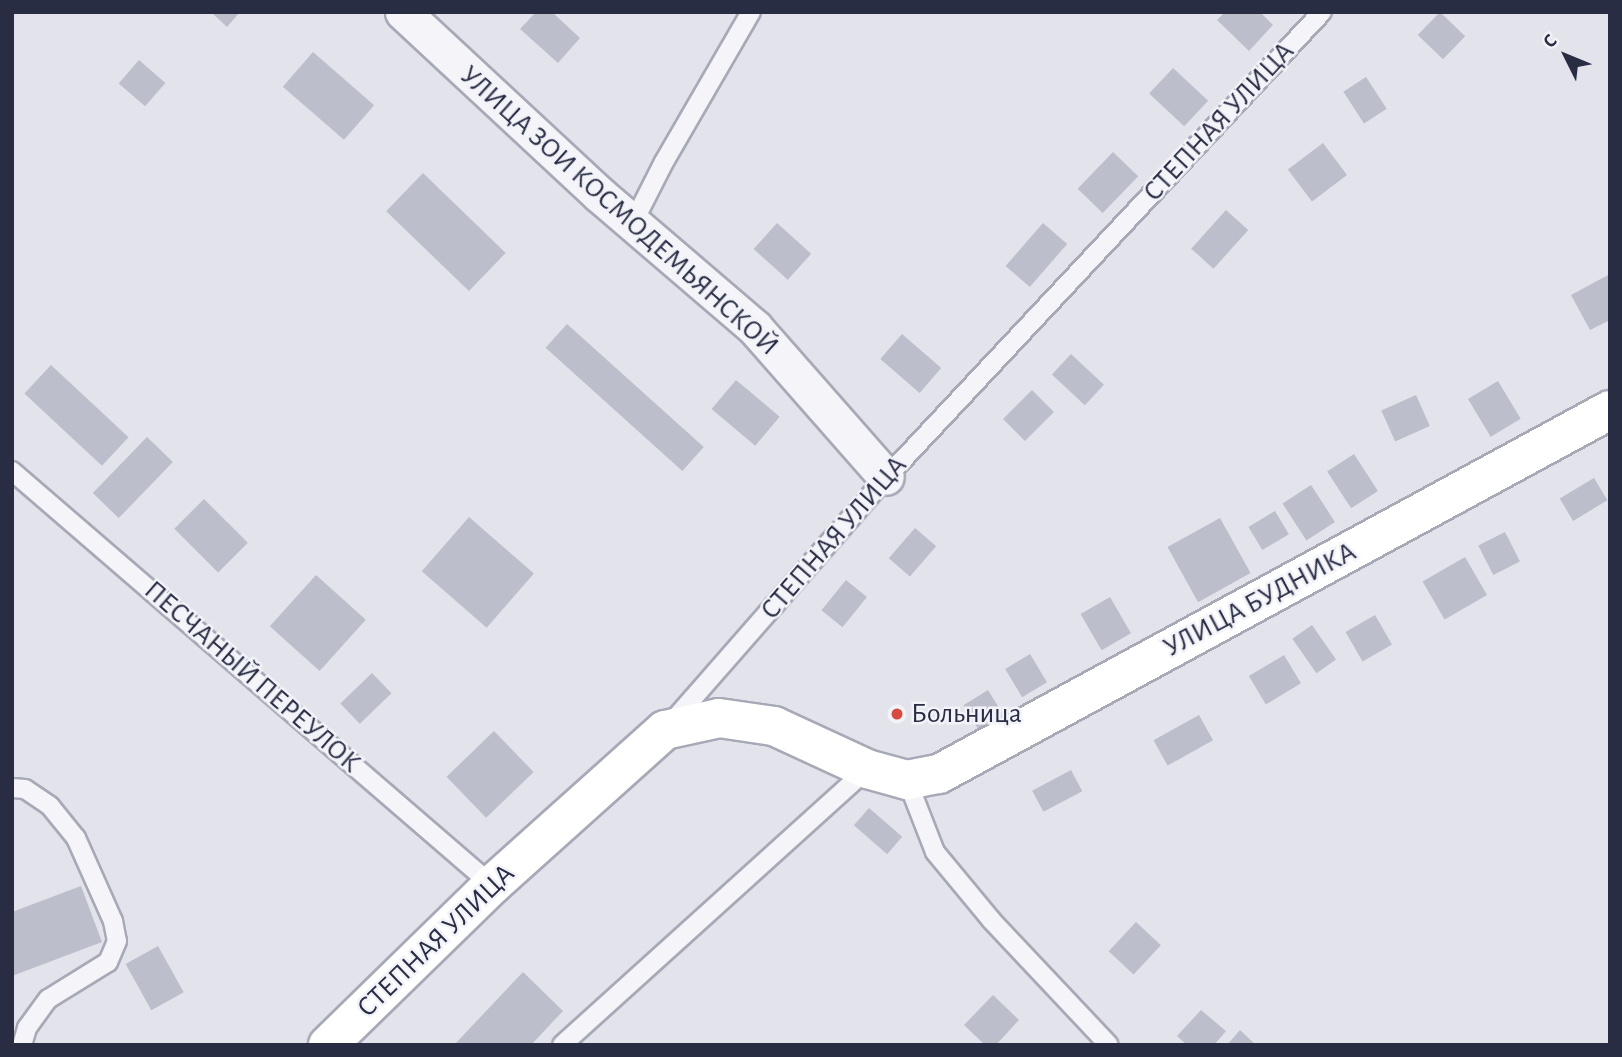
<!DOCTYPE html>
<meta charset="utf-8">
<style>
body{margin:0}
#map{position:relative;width:1622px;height:1057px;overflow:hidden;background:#e2e3eb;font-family:"Alegreya Sans",sans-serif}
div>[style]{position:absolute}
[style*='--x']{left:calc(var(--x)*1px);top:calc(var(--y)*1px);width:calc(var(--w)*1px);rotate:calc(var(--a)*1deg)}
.building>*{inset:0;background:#bcbecb;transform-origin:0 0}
.roads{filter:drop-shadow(2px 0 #a7a9b6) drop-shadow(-2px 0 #a7a9b6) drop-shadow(0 2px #a7a9b6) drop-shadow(0 -2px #a7a9b6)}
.lane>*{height:18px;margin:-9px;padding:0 9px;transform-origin:9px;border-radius:9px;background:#f5f5f9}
.street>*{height:35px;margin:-17.5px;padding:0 17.5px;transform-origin:17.5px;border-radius:17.5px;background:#f5f5f9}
.secondary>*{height:38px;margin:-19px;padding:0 19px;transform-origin:19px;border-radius:19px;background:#fff}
.dots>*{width:19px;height:19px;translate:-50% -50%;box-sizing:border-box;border:4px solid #f2f3f8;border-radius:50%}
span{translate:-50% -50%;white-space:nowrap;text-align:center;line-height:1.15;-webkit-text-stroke:5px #f2f3f8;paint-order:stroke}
.street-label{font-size:28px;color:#292d44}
.poi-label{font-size:28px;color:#292d44}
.left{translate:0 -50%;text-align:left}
.frame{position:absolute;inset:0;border:14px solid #292d44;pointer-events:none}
.north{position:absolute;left:1531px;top:21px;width:70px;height:70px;-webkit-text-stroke:5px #f2f3f8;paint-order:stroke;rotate:313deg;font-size:19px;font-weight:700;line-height:28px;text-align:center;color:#292d44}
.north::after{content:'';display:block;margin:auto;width:24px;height:32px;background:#292d44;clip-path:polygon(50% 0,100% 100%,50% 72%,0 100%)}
</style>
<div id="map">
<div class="building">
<div style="clip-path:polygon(211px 12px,240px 12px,227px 27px)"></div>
<div style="clip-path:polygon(536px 12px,552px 12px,580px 38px,558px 63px,520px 29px)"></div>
<div style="clip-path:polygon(1225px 12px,1260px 12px,1273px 25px,1249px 51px,1217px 20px)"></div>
<div style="left:1440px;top:12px;width:35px;height:32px;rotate:44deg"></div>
<div style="left:313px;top:52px;width:81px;height:46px;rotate:41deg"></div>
<div style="left:139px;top:60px;width:35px;height:31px;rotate:41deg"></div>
<div style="left:1173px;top:68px;width:48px;height:35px;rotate:43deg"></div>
<div style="left:1366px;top:77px;width:38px;height:27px;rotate:57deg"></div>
<div style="left:1323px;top:143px;width:40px;height:44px;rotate:53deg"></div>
<div style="left:1113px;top:152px;width:35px;height:51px;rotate:44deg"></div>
<div style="left:423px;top:173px;width:115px;height:53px;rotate:44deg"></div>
<div style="left:1226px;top:210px;width:30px;height:52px;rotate:42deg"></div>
<div style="left:777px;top:223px;width:46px;height:35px;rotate:42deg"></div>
<div style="left:1043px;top:223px;width:32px;height:57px;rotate:41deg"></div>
<div style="clip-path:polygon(1610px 274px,1610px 320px,1590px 330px,1571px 295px)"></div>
<div style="left:567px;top:324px;width:184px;height:32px;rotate:42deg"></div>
<div style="left:902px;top:334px;width:52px;height:33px;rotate:41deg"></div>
<div style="left:1071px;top:354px;width:45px;height:28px;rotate:43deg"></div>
<div style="left:51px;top:365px;width:106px;height:39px;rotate:43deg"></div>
<div style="left:736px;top:380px;width:57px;height:38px;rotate:40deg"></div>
<div style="left:1498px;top:381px;width:44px;height:35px;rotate:59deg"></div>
<div style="left:1032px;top:390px;width:31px;height:41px;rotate:45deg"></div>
<div style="left:1416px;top:395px;width:34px;height:38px;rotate:66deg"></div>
<div style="left:147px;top:437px;width:36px;height:78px;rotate:44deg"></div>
<div style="left:1354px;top:454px;width:44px;height:32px;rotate:57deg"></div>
<div style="left:1594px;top:478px;width:26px;height:40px;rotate:59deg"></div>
<div style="left:1311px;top:485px;width:44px;height:34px;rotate:57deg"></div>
<div style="left:204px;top:499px;width:62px;height:42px;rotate:45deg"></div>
<div style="left:1275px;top:511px;width:27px;height:31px;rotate:59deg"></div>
<div style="left:469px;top:517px;width:86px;height:72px;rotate:41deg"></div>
<div style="left:1220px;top:518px;width:63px;height:60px;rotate:61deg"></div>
<div style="left:915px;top:528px;width:28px;height:40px;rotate:41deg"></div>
<div style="left:1505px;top:532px;width:33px;height:30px;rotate:63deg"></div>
<div style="left:1465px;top:557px;width:44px;height:49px;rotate:60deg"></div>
<div style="left:316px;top:575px;width:67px;height:69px;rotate:42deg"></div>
<div style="left:846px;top:580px;width:27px;height:39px;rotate:39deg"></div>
<div style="left:1110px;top:597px;width:42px;height:34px;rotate:60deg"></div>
<div style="left:1375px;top:615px;width:34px;height:34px;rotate:60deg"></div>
<div style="left:1312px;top:625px;width:42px;height:24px;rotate:55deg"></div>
<div style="left:1030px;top:654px;width:33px;height:29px;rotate:59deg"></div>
<div style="left:1284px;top:655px;width:33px;height:41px;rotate:59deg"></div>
<div style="left:372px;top:673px;width:28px;height:44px;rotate:46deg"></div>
<div style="left:988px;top:690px;width:32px;height:29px;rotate:58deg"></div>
<div style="left:1199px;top:715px;width:29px;height:52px;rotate:61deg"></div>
<div style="left:494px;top:731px;width:57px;height:66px;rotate:46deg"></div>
<div style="left:1071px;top:770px;width:24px;height:44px;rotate:62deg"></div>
<div style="left:869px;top:808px;width:44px;height:23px;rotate:41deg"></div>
<div style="clip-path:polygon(81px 886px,102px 942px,12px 976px,12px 912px)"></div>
<div style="left:1136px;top:922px;width:34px;height:40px;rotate:43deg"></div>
<div style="left:158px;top:946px;width:53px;height:37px;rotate:61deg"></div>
<div style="clip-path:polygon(523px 972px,563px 1011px,531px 1045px,454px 1045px)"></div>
<div style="clip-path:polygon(993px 995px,1019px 1020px,996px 1045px,985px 1045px,964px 1025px)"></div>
<div style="clip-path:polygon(1201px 1010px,1226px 1031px,1214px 1045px,1187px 1045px,1177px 1036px)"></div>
<div style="clip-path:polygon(1240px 1030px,1256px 1045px,1227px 1045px)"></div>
</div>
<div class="roads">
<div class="lane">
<div style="--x:633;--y:223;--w:68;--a:-63.1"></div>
<div style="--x:664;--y:162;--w:173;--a:-59.9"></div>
<div style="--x:12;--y:471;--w:634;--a:40.78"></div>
<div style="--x:672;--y:722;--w:317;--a:-48.8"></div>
<div style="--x:881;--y:483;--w:645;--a:-46.88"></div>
<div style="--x:907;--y:780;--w:77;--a:68.7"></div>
<div style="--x:935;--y:852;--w:89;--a:50.4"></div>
<div style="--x:992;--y:921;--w:170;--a:46.7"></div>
<div style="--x:12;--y:788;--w:13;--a:4"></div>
<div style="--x:25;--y:789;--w:30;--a:34"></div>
<div style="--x:50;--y:806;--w:41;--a:50.9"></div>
<div style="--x:76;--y:838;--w:91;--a:66"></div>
<div style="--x:113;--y:921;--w:20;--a:79"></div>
<div style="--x:117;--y:941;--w:23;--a:113"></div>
<div style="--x:108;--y:962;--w:70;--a:148.3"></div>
<div style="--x:48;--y:999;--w:36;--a:126"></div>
<div style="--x:27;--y:1028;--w:18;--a:106"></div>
<div style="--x:562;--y:1045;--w:411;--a:-42.1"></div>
</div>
<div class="street">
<div style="--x:403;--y:12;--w:269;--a:42.9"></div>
<div style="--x:600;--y:195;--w:204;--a:40.6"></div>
<div style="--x:755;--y:328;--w:198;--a:48.7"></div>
</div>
<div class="secondary">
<div style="--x:328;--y:1045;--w:229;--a:-44.3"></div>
<div style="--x:492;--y:885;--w:232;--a:-41.9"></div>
<div style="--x:665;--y:730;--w:55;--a:-12.5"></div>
<div style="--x:719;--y:718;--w:56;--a:8.3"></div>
<div style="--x:774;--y:726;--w:102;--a:24.8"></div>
<div style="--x:867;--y:769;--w:41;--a:15.4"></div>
<div style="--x:907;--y:780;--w:33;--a:-11"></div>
<div style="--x:939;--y:774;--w:763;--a:-28.48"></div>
</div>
</div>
<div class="dots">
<div style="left:897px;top:714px;background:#d64a40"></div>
</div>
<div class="street-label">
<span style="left:1219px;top:122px;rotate:-47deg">СТЕПНАЯ УЛИЦА</span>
<span style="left:619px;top:211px;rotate:42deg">УЛИЦА ЗОИ КОСМОДЕМЬЯНСКОЙ</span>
<span style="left:834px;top:538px;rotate:-49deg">СТЕПНАЯ УЛИЦА</span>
<span style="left:1260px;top:600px;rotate:-28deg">УЛИЦА БУДНИКА</span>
<span style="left:252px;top:677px;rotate:41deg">ПЕСЧАНЫЙ ПЕРЕУЛОК</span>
<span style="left:436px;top:941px;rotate:-44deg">СТЕПНАЯ УЛИЦА</span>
</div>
<div class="poi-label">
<span class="left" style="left:911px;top:714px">Больница</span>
</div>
<div class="frame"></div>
<div class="north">С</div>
</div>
